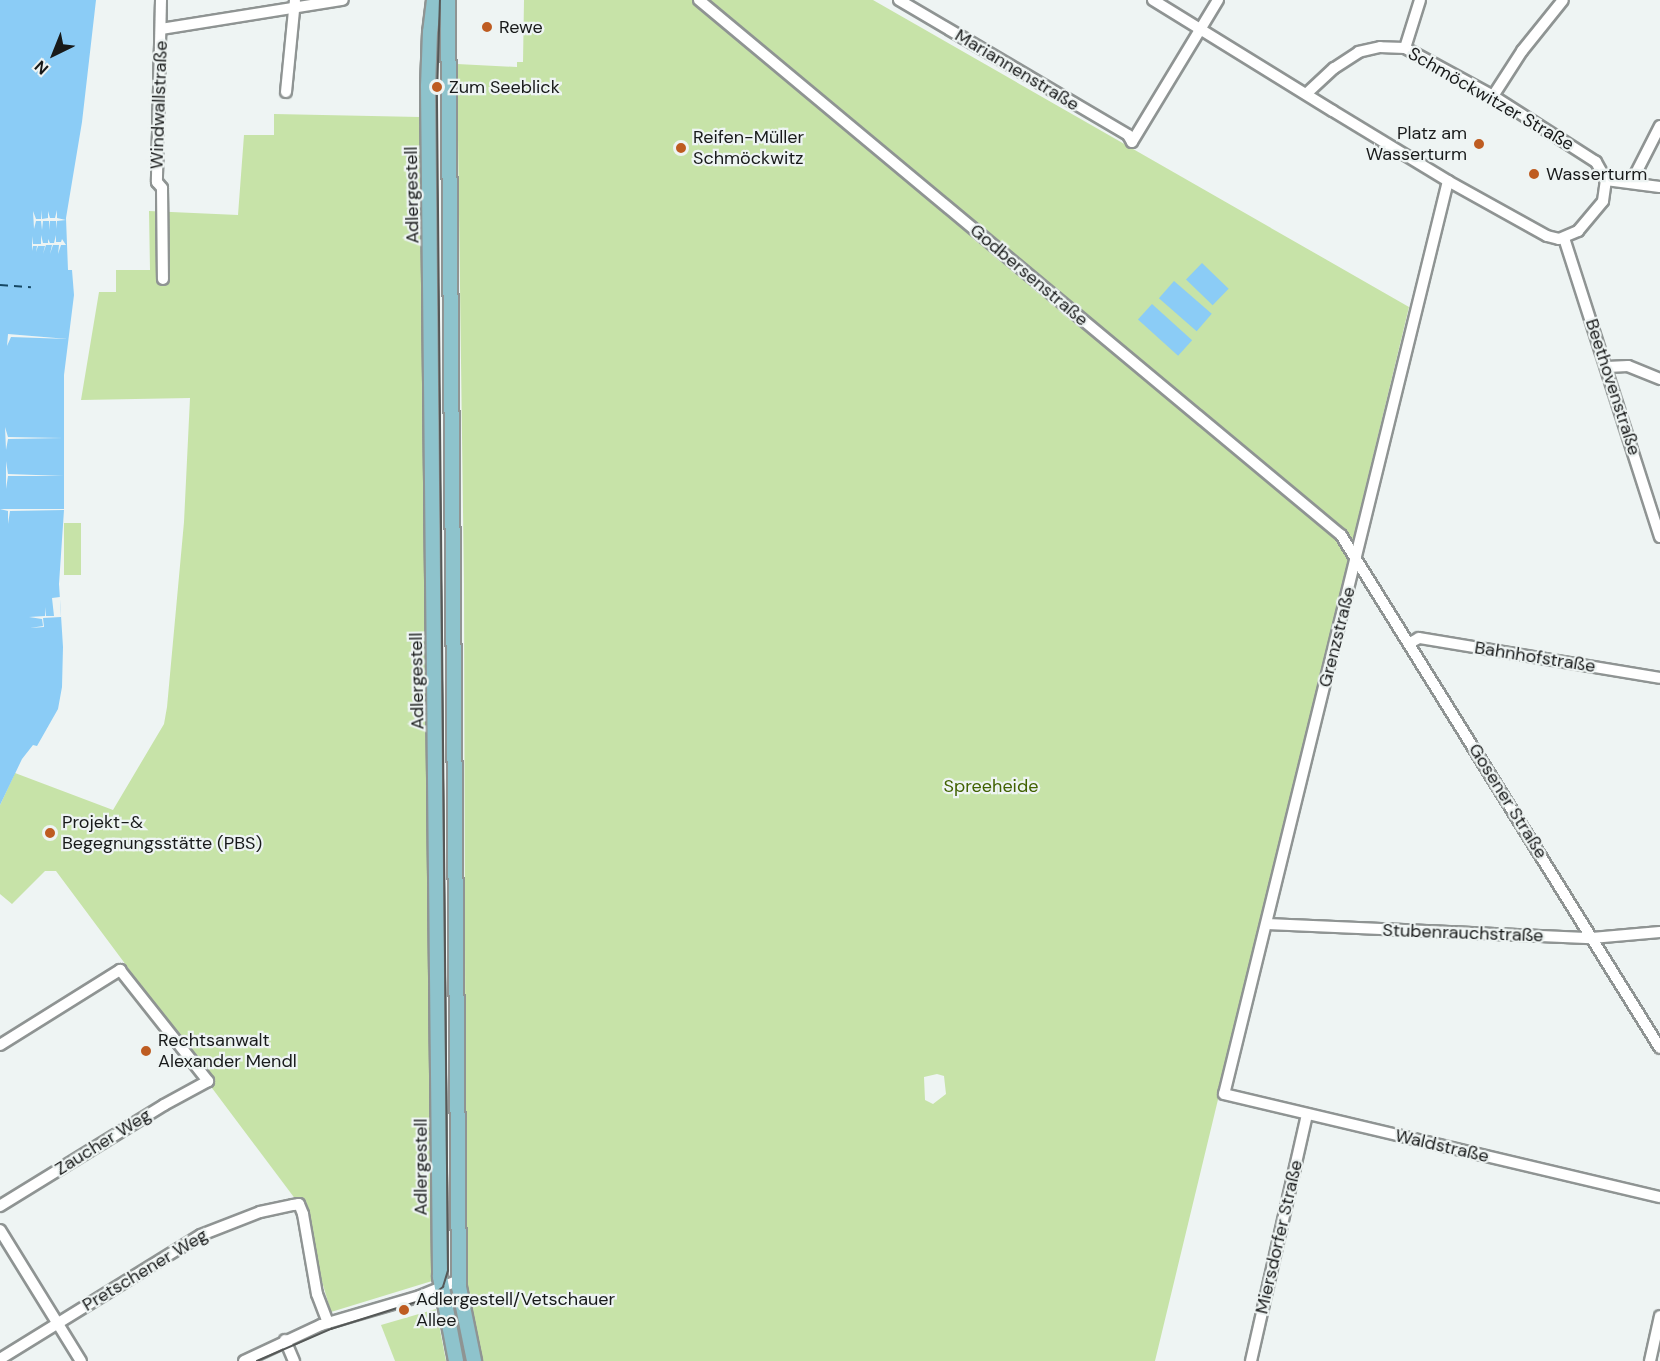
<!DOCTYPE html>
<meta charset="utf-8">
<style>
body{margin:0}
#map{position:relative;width:1660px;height:1361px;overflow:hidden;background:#eef4f3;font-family:"DM Sans",sans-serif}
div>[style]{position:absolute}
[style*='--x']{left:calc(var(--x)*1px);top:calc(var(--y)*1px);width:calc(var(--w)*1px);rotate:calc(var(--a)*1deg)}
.green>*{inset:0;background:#c7e3a8;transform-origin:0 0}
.water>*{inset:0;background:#8bccf6;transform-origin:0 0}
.pier>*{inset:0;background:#eef4f3}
.ferry>*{height:1.5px;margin-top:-0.75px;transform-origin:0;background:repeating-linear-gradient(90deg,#164865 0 8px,transparent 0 14px)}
.roads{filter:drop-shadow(2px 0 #8f9493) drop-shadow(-2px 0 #8f9493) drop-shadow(0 2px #8f9493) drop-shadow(0 -2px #8f9493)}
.minor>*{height:10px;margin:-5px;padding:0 5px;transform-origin:5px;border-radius:5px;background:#fff}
.major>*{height:14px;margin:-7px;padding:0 7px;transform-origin:7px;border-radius:7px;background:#8ec3cc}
.tram>*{height:1.5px;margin:-0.75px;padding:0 0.75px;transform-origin:0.75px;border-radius:0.75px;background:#555857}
.dots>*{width:16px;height:16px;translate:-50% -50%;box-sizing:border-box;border:3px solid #eef4f3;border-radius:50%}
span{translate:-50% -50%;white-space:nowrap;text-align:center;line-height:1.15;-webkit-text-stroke:4.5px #eef4f3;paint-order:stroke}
.poi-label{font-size:18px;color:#181a1a}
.left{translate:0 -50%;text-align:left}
.right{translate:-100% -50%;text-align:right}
.street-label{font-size:18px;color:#181a1a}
.park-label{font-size:18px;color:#416202}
.north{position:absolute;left:24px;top:24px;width:60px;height:60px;-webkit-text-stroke:4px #eef4f3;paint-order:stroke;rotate:223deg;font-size:16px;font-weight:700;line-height:24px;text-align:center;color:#181a1a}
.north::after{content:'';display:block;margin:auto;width:21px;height:27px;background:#181a1a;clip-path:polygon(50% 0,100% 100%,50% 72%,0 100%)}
</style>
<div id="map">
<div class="green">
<div style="clip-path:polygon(evenodd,524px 0,873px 0,1409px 307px,1155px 1361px,480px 1361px,466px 1290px,464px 585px,457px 64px,517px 67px,517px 62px,523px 62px,524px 0,937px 1074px,944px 1076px,946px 1094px,933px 1104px,925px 1100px,924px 1077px,937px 1074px)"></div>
<div style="clip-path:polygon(274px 114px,420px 117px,432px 1281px,331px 1312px,299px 1204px,188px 1056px,126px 965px,56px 871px,45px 871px,12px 904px,0 894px,0 805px,15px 773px,113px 810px,164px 724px,167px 707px,184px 522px,190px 398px,81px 400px,99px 292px,116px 292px,116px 270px,150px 270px,149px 211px,238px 215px,244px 135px,274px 135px)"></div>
<div style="left:64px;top:523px;width:17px;height:52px"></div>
<div style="clip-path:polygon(436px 1309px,446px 1361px,395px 1361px,381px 1325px)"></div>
</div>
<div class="water">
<div style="clip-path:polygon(0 0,96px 0,82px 122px,66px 218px,68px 270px,72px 270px,74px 295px,64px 375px,64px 510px,59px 584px,63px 647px,62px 687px,58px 709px,37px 746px,33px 745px,22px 759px,0 805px)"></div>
<div style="left:1202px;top:263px;width:37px;height:23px;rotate:44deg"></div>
<div style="left:1174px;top:281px;width:50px;height:23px;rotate:41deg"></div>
<div style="left:1152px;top:304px;width:54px;height:21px;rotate:42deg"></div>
</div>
<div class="pier">
<div style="clip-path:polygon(41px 210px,42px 219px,48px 218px,48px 211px,50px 218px,55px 218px,57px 210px,57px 218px,66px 220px,57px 221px,56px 229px,56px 221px,50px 221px,50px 230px,49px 221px,43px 221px,42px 230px,41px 221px,36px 221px,34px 229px,33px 211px,36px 219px,41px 219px)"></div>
<div style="clip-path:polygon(41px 235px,43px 243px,48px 243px,48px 239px,50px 243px,54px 243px,56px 235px,56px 242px,61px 242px,62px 239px,66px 245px,61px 245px,58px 254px,59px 245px,53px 245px,50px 254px,52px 245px,46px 245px,43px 254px,45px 246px,38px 246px,36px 252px,37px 246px,33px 246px,32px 251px,32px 236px,33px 244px,41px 244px)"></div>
<div style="clip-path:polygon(8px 334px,68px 339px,11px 337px,7px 346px)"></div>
<div style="clip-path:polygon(5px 427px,8px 437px,63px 438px,8px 439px,6px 450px)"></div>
<div style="clip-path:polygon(6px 461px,8px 474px,64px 476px,8px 476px,6px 489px)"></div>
<div style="clip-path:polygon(0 509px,64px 509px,64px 510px,10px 511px,8px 524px,8px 511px)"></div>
<div style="clip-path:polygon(60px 597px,61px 617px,43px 618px,44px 627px,30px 628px,43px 626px,42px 619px,29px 617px,45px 616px,45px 607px,46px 616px,54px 616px,52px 598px)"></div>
</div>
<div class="ferry">
<div style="--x:0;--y:285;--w:31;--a:4"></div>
</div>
<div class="roads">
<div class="minor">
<div style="--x:161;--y:0;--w:182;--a:91.3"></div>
<div style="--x:157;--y:182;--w:8;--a:50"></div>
<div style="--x:162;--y:188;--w:91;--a:89.4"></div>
<div style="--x:699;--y:0;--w:836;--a:39.81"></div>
<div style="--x:1341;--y:535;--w:604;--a:58.13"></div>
<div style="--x:899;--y:0;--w:266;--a:30.5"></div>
<div style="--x:1128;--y:135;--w:8;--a:60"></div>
<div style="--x:1132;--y:142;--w:166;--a:-58.8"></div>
<div style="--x:1153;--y:0;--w:211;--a:31.7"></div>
<div style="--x:1333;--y:111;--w:135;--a:31.3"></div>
<div style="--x:1448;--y:181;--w:113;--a:29.1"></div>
<div style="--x:1547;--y:236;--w:12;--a:14"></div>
<div style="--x:1559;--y:239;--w:21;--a:-23"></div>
<div style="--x:1578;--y:231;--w:39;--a:-50"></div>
<div style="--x:1603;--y:201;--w:21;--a:-82"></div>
<div style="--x:1606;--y:180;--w:21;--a:-119"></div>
<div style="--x:1596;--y:162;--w:122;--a:-147.3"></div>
<div style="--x:1493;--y:96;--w:100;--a:-151.4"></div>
<div style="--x:1405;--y:48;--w:25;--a:-178"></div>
<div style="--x:1380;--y:47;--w:22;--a:167"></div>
<div style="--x:1359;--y:52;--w:30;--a:147"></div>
<div style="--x:1334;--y:68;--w:38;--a:137"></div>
<div style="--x:161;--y:29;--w:184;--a:-9.1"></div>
<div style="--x:1405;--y:48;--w:50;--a:-72.6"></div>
<div style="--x:286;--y:92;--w:92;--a:-84.4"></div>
<div style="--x:1493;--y:96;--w:54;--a:-57.2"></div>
<div style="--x:1522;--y:51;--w:65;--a:-51.2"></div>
<div style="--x:1606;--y:180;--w:54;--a:7.4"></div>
<div style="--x:1448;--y:181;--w:940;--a:103.78"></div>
<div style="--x:1224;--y:1094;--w:448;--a:13.3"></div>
<div style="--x:1634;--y:183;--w:8;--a:-83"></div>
<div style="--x:1635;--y:175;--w:55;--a:-63"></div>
<div style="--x:1564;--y:238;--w:314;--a:72.2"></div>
<div style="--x:1607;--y:367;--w:21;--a:-3"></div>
<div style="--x:1628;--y:366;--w:35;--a:22"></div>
<div style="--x:1410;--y:643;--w:10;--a:-29"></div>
<div style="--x:1419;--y:638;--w:244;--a:9.4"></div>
<div style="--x:1267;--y:924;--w:325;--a:2.5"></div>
<div style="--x:1592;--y:938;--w:68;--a:-5"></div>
<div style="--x:0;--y:1045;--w:142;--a:-32"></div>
<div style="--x:120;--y:970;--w:142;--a:51.6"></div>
<div style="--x:208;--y:1081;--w:50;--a:151.4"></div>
<div style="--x:164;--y:1105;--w:193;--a:148.4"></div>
<div style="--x:0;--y:1230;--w:154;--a:58.3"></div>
<div style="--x:285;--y:1340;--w:23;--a:67"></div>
<div style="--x:0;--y:1359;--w:236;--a:-31.7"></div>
<div style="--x:201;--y:1235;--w:63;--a:-21.3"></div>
<div style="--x:260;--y:1212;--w:34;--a:-12"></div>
<div style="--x:293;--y:1205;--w:6;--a:-9"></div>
<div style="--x:299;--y:1204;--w:11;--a:68"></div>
<div style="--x:303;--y:1214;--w:81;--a:80.1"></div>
<div style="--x:317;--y:1294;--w:31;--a:69"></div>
<div style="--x:244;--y:1361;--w:85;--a:-25.1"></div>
<div style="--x:321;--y:1325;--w:103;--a:-16.3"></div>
<div style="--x:420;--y:1296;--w:42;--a:-22.3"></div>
<div style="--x:1251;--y:1361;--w:253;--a:-77.2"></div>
<div style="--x:1650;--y:1361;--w:46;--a:-77.5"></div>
</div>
<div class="major">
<div style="--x:434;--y:0;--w:32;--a:97"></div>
<div style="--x:430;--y:32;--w:54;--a:92.1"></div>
<div style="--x:428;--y:86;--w:1191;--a:89.42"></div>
<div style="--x:440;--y:1277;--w:86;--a:79.2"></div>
<div style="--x:448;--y:0;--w:1287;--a:89.51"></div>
<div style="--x:459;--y:1287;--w:76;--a:78.5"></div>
</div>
</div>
<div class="tram">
<div style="--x:257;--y:1361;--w:81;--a:-23.4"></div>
<div style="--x:331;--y:1329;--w:103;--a:-17.6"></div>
<div style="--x:429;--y:1298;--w:18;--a:-38"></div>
<div style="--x:443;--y:1287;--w:17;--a:-73"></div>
<div style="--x:448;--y:1271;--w:1177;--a:-90.54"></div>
<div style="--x:437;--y:94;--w:94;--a:-88.2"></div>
</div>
<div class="dots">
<div style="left:487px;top:27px;background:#be5c21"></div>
<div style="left:437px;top:87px;background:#be5c21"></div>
<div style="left:1479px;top:144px;background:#be5c21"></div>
<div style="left:681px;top:148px;background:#be5c21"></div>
<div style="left:1534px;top:174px;background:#be5c21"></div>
<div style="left:50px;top:833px;background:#be5c21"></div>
<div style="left:146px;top:1051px;background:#be5c21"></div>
<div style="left:404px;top:1310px;background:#be5c21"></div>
</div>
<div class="poi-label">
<span class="left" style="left:499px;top:27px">Rewe</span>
<span class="left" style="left:449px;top:87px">Zum Seeblick</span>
<span class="right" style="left:1467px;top:144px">Platz am<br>Wasserturm</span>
<span class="left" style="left:693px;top:148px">Reifen-Müller<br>Schmöckwitz</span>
<span class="left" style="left:1546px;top:174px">Wasserturm</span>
<span class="left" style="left:62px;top:833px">Projekt-&amp;<br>Begegnungsstätte (PBS)</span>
<span class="left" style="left:158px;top:1051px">Rechtsanwalt<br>Alexander Mendl</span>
<span class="left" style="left:416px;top:1310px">Adlergestell/Vetschauer<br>Allee</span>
</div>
<div class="street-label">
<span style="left:1017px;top:70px;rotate:31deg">Mariannenstraße</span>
<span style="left:1491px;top:99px;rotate:30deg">Schmöckwitzer Straße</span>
<span style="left:159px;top:105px;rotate:-88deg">Windwallstraße</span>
<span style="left:412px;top:195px;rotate:-91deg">Adlergestell</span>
<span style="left:1029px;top:275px;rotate:40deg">Godbersenstraße</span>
<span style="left:1613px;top:387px;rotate:72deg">Beethovenstraße</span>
<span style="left:1337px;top:637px;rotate:-76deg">Grenzstraße</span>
<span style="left:1535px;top:657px;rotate:9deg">Bahnhofstraße</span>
<span style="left:417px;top:681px;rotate:-91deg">Adlergestell</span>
<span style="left:1508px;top:801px;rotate:58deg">Gosener Straße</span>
<span style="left:1463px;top:933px;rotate:2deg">Stubenrauchstraße</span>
<span style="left:103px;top:1142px;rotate:-32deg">Zaucher Weg</span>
<span style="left:1442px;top:1146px;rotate:13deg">Waldstraße</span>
<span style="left:421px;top:1167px;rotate:-90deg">Adlergestell</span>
<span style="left:1279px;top:1237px;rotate:-77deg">Miersdorfer Straße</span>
<span style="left:145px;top:1270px;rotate:-31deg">Pretschener Weg</span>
</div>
<div class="park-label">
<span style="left:991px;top:786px">Spreeheide</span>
</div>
<div class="north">N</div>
</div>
